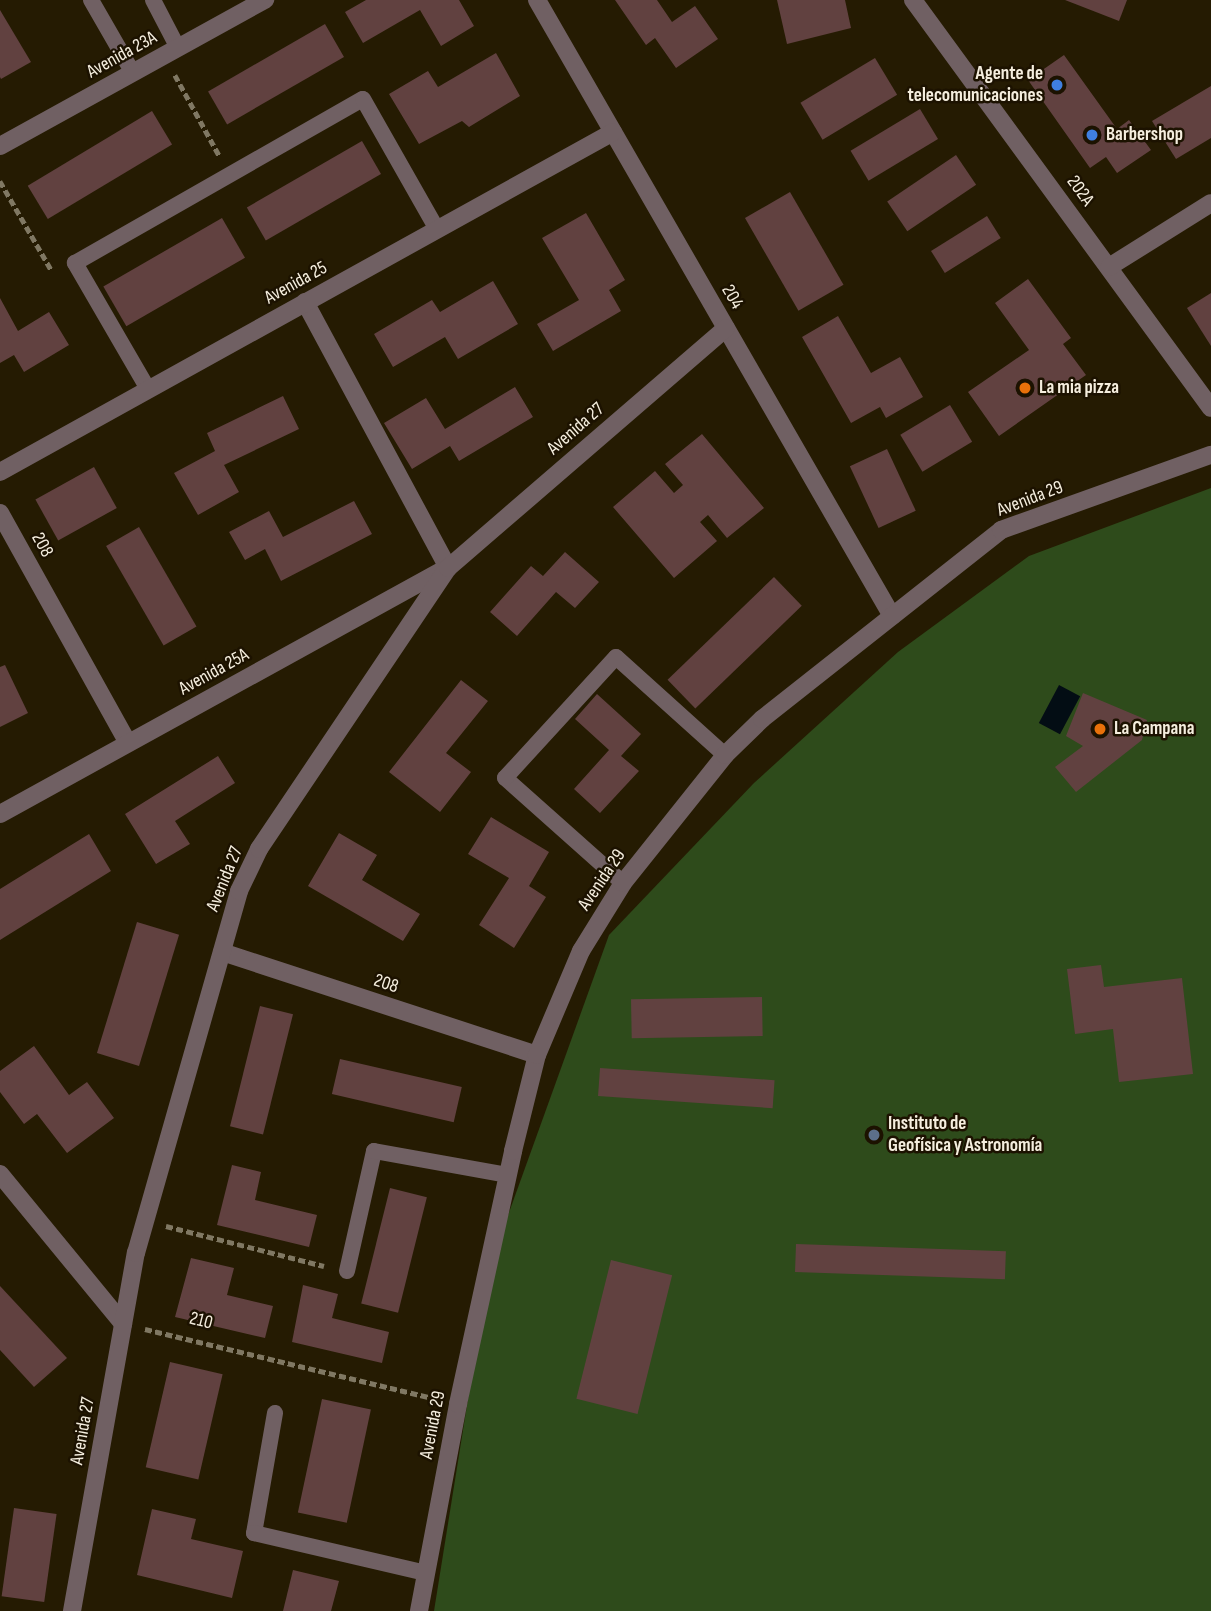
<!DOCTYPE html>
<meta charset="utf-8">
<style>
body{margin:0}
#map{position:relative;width:1211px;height:1611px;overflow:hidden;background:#251b02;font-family:"Sofia Sans Condensed",sans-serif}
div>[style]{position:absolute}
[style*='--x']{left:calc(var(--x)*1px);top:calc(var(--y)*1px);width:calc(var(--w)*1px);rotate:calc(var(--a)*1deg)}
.green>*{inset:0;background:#2e4b1b}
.water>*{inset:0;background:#030d14;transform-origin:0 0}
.building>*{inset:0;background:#614140;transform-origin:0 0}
.path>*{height:4.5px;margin-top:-2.25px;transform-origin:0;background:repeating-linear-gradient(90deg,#807863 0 7px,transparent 0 10.5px)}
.service>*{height:16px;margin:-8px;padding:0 8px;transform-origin:8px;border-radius:8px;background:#706063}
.minor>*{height:18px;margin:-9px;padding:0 9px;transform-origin:9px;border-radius:9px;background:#706063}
.dots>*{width:19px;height:19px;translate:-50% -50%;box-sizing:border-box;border:4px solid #1c1200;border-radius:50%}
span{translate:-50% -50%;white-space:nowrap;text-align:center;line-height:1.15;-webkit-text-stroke:5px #1c1200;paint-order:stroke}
.street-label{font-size:19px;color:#f5eede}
.poi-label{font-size:19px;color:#f5eede;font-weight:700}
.right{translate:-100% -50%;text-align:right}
.left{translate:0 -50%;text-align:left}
</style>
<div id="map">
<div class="green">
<div style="clip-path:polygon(1211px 488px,1211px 1611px,434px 1611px,489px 1268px,609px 935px,754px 783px,898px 652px,1029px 556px)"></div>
</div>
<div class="water">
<div style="left:1059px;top:685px;width:24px;height:43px;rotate:28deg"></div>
</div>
<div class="building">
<div style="clip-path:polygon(366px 0,459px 0,474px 26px,441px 46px,420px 10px,363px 43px,345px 12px)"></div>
<div style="clip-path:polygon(615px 0,657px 0,672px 22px,695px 6px,718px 39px,676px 68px,655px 38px,646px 45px)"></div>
<div style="clip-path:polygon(777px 0,845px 0,851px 28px,787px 44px)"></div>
<div style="clip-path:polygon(1065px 0,1127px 0,1119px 21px)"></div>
<div style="clip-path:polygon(0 10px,31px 62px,1px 79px,0 77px)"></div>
<div style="left:325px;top:24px;width:38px;height:135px;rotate:60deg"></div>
<div style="clip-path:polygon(496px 53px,520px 96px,469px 127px,462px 121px,419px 144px,389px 94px,428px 71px,438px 87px)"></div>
<div style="clip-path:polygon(1064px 55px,1117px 129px,1129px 120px,1151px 150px,1117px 173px,1106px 157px,1090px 168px,1028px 80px)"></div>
<div style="left:875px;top:58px;width:43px;height:87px;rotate:59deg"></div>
<div style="clip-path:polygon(1211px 86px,1211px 138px,1176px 159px,1152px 121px)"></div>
<div style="left:920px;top:109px;width:35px;height:81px;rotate:59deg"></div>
<div style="left:152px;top:111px;width:39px;height:145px;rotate:59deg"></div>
<div style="left:362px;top:141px;width:38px;height:133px;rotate:60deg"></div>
<div style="left:956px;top:155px;width:36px;height:83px;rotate:56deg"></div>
<div style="left:790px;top:192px;width:107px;height:52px;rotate:60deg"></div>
<div style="clip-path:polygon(586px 213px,625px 280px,609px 290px,621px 311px,553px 351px,537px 324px,579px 300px,542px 238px)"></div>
<div style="left:987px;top:216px;width:26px;height:66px;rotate:58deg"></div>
<div style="left:222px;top:218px;width:46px;height:137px;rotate:60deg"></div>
<div style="clip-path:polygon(1028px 279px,1071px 338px,1063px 344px,1086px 375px,999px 436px,968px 392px,1029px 350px,995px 303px)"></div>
<div style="clip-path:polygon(493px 281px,518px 324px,458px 359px,445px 337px,393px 367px,374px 334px,432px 300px,440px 312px)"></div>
<div style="clip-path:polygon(1211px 293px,1211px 346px,1187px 308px)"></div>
<div style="clip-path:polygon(0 298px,18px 331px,49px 312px,69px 345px,24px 372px,14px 355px,0 363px)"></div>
<div style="clip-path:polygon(838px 316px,871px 373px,900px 357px,923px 397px,886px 418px,880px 407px,851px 423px,802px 337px)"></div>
<div style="clip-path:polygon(515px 387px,533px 417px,459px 461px,450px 446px,412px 469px,384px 423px,426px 398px,445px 429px)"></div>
<div style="clip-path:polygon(283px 396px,299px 429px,224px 465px,239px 492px,198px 515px,174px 473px,215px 451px,207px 433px)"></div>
<div style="left:950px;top:405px;width:43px;height:58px;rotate:59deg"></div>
<div style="clip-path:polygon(702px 434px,764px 508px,727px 538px,708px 515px,700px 522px,717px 541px,674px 578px,613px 507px,655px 471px,674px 493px,683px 485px,665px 464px)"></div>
<div style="left:887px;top:449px;width:68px;height:41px;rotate:65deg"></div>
<div style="left:94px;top:467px;width:47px;height:67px;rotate:61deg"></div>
<div style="clip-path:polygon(354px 501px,372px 534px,281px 581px,265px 549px,245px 560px,229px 532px,269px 511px,283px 537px)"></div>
<div style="left:139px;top:527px;width:115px;height:38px;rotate:60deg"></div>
<div style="clip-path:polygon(565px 552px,599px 582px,575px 608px,556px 592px,517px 636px,490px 612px,531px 566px,543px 576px)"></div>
<div style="left:774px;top:577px;width:40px;height:148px;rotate:46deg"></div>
<div style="clip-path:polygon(5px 665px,28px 713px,0 727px,0 667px)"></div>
<div style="clip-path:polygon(461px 680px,488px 701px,446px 753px,471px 772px,440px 812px,389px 772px)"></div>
<div style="clip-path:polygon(1083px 693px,1147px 720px,1142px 740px,1076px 792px,1055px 767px,1083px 746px,1066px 736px)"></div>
<div style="clip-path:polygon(597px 694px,641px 734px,621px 756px,639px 771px,600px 813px,574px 789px,609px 750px,575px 719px)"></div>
<div style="clip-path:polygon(218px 756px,235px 783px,175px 821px,190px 844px,156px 864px,125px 814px)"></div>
<div style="clip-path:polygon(491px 817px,549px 852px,529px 886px,546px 897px,514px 948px,479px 925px,509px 878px,468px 854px)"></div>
<div style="clip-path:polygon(339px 833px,377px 855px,362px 880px,420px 914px,403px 941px,308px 886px)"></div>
<div style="clip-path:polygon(89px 834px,111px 871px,0 940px,0 889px)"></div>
<div style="left:137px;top:922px;width:44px;height:137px;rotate:17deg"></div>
<div style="clip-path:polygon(1101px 965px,1104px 987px,1182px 978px,1193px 1074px,1119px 1082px,1113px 1029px,1075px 1034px,1067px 969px)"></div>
<div style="left:762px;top:997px;width:39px;height:131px;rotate:89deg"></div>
<div style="left:260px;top:1006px;width:34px;height:124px;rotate:14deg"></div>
<div style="clip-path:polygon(34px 1046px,69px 1095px,87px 1082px,114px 1118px,67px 1153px,37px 1114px,24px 1124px,0 1092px,0 1071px)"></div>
<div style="left:340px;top:1059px;width:125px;height:36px;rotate:13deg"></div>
<div style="left:600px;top:1068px;width:175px;height:28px;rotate:4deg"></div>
<div style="clip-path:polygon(232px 1165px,261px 1172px,255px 1200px,317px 1215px,309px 1247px,217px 1225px)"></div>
<div style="left:390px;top:1188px;width:38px;height:119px;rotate:14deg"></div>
<div style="left:796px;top:1244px;width:210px;height:28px;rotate:2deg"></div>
<div style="clip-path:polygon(191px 1258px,234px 1268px,227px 1295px,273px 1306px,265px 1338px,175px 1317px)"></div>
<div style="left:611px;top:1260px;width:63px;height:143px;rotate:14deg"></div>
<div style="clip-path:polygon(303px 1285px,338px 1294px,332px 1318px,389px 1332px,382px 1363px,292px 1342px)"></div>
<div style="clip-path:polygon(0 1286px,67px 1358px,34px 1387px,0 1350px)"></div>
<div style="left:170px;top:1362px;width:54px;height:108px;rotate:13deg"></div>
<div style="left:322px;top:1399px;width:50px;height:116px;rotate:12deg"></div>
<div style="left:14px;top:1508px;width:43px;height:89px;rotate:8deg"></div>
<div style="clip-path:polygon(152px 1509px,196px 1519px,191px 1539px,243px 1551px,232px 1598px,137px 1575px)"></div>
<div style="clip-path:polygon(293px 1570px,339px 1581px,331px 1611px,283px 1611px)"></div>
</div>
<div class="path">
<div style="--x:175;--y:75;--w:94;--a:61.2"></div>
<div style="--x:0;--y:181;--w:104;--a:60"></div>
<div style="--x:166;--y:1226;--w:163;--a:14.2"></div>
<div style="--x:145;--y:1329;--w:299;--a:13.5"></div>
</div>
<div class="service">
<div style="--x:91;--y:0;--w:84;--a:60.1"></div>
<div style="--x:153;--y:0;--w:54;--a:62.5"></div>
<div style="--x:148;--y:389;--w:146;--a:-120.1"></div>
<div style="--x:75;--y:263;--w:331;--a:-29.7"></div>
<div style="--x:363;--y:99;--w:150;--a:60.4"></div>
<div style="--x:623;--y:883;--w:158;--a:-138.3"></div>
<div style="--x:505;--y:778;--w:164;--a:-47.5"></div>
<div style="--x:616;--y:657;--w:147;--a:42"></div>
<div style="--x:347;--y:1271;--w:123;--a:-77.3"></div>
<div style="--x:374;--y:1151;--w:135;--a:10.2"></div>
<div style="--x:275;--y:1413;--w:122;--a:99.9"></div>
<div style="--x:254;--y:1533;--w:177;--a:13.1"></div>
</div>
<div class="minor">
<div style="--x:537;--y:0;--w:711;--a:60.05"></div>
<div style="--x:913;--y:0;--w:505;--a:53.86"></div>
<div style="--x:0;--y:146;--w:303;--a:-28.9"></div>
<div style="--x:1109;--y:267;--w:120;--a:-32.1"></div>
<div style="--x:305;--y:302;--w:302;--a:61.7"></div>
<div style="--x:0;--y:472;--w:701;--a:-29.01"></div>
<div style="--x:0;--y:513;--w:263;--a:60.9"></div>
<div style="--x:0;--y:814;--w:508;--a:-28.84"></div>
<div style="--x:222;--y:952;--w:331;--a:18.1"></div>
<div style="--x:0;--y:1174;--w:194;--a:50.6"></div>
<div style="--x:72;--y:1611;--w:364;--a:-79.9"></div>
<div style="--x:136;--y:1253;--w:376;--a:-74.1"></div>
<div style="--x:239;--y:891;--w:47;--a:-64.5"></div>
<div style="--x:259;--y:849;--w:339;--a:-56.1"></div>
<div style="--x:448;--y:568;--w:367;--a:-40.8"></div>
<div style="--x:419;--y:1611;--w:211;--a:-79.3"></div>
<div style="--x:458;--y:1404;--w:259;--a:-77.7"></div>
<div style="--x:513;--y:1151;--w:99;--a:-76"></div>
<div style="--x:537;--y:1055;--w:113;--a:-67.1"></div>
<div style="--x:581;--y:951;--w:80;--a:-58.3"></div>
<div style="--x:623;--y:883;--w:164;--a:-51.4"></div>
<div style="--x:725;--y:755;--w:52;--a:-44.2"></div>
<div style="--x:762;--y:719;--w:305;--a:-38.3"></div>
<div style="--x:1001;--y:530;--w:223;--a:-19.7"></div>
</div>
<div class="dots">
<div style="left:1057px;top:85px;background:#3f7fe0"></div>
<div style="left:1092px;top:135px;background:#3f7fe0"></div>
<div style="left:1025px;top:388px;background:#e8710a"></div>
<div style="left:1100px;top:729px;background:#e8710a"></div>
<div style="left:874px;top:1135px;background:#5c6f8a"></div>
</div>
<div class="street-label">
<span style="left:122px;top:55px;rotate:-29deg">Avenida 23A</span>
<span style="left:1080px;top:191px;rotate:54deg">202A</span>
<span style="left:296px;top:283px;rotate:-29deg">Avenida 25</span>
<span style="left:732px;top:297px;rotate:60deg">204</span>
<span style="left:576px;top:429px;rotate:-41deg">Avenida 27</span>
<span style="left:1030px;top:499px;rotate:-21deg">Avenida 29</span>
<span style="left:42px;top:545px;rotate:61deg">208</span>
<span style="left:214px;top:672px;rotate:-29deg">Avenida 25A</span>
<span style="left:225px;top:879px;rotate:-68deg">Avenida 27</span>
<span style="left:602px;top:880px;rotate:-56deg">Avenida 29</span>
<span style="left:386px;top:984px;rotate:18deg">208</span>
<span style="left:201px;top:1321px;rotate:14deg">210</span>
<span style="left:433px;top:1425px;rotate:-79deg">Avenida 29</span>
<span style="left:83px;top:1431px;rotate:-80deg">Avenida 27</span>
</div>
<div class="poi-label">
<span class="right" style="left:1043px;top:85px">Agente de<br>telecomunicaciones</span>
<span class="left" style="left:1106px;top:135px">Barbershop</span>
<span class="left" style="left:1039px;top:388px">La mia pizza</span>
<span class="left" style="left:1114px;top:729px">La Campana</span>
<span class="left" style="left:888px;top:1135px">Instituto de<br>Geofísica y Astronomía</span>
</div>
</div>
